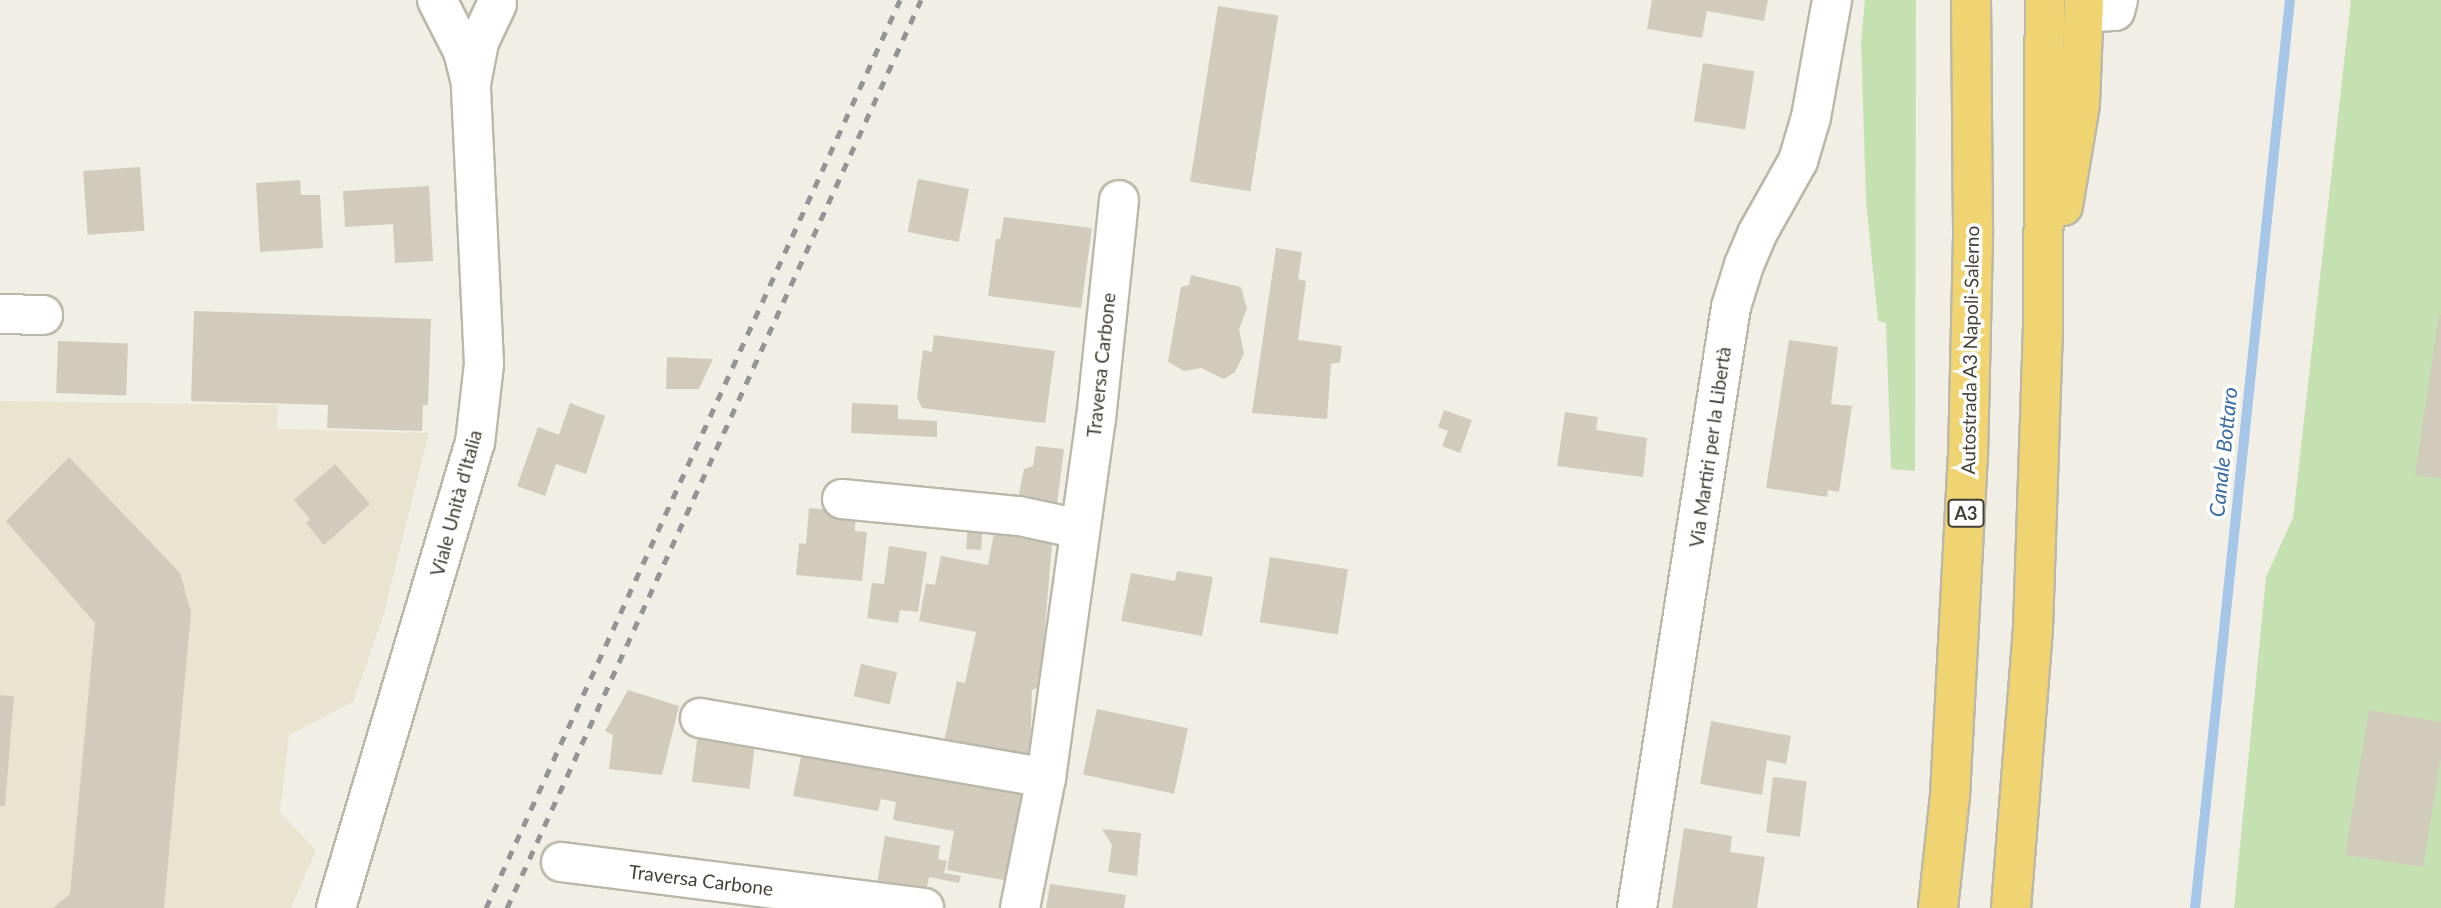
<!DOCTYPE html>
<meta charset="utf-8">
<style>
body{margin:0}
#map{position:relative;width:2441px;height:908px;overflow:hidden;background:#f1eee5;font-family:Lato,sans-serif}
div>[style]{position:absolute}
[style*='--x']{left:calc(var(--x)*1px);top:calc(var(--y)*1px);width:calc(var(--w)*1px);rotate:calc(var(--a)*1deg)}
.education>*{inset:0;background:#e9e4d0}
.green>*{inset:0;background:#c6e1b1}
.stream>*{height:10px;margin:-5px;padding:0 5px;transform-origin:5px;border-radius:5px;background:#a6c6e8}
.building>*{inset:0;background:#d1cbbc;transform-origin:0 0}
.roads{filter:drop-shadow(2px 0 #bbb7a9) drop-shadow(-2px 0 #bbb7a9) drop-shadow(0 2px #bbb7a9) drop-shadow(0 -2px #bbb7a9)}
.minor>*{height:38px;margin:-19px;padding:0 19px;transform-origin:19px;border-radius:19px;background:#fff}
.highway>*{height:38px;margin:-19px;padding:0 19px;transform-origin:19px;border-radius:19px;background:#f0d471}
.rail>*{height:5px;margin-top:-2.5px;transform-origin:0;background:repeating-linear-gradient(90deg,#949494 0 9px,transparent 0 18px)}
span{translate:-50% -50%;white-space:nowrap;text-align:center;line-height:1.15;-webkit-text-stroke:7px #fff;paint-order:stroke}
.shield-label span{padding:2px 5px;background:#fff;border:2px solid;border-radius:5px;-webkit-text-stroke-width:0}
.shield-label{font-size:18px;color:#423f35;font-weight:700}
.street-label{font-size:19px;color:#423f35}
.water-label{font-size:21px;color:#396ba3;font-style:italic}
</style>
<div id="map">
<div class="education">
<div style="clip-path:polygon(0 401px,278px 405px,277px 429px,429px 433px,384px 614px,353px 702px,289px 735px,280px 812px,316px 850px,291px 908px,0 908px)"></div>
</div>
<div class="green">
<div style="clip-path:polygon(1865px 0,1916px 0,1915px 471px,1891px 469px,1886px 323px,1878px 321px,1866px 201px,1861px 41px)"></div>
<div style="clip-path:polygon(2351px 0,2441px 0,2441px 908px,2234px 908px,2266px 577px,2293px 518px)"></div>
</div>
<div class="stream">
<div style="--x:2195;--y:908;--w:913;--a:-84.03"></div>
</div>
<div class="building">
<div style="clip-path:polygon(1652px 0,1768px 0,1764px 21px,1707px 11px,1702px 38px,1647px 29px)"></div>
<div style="left:1218px;top:6px;width:61px;height:178px;rotate:9deg"></div>
<div style="left:1703px;top:63px;width:52px;height:59px;rotate:9deg"></div>
<div style="left:140px;top:167px;width:64px;height:57px;rotate:86deg"></div>
<div style="left:918px;top:179px;width:52px;height:54px;rotate:11deg"></div>
<div style="clip-path:polygon(300px 180px,301px 195px,320px 195px,323px 248px,260px 252px,256px 183px)"></div>
<div style="clip-path:polygon(429px 186px,433px 261px,395px 263px,393px 224px,345px 227px,343px 191px)"></div>
<div style="clip-path:polygon(1004px 217px,1092px 228px,1081px 308px,988px 296px,996px 239px,1000px 239px)"></div>
<div style="clip-path:polygon(1276px 248px,1302px 252px,1298px 279px,1306px 281px,1298px 340px,1342px 346px,1340px 362px,1331px 364px,1327px 419px,1252px 413px)"></div>
<div style="clip-path:polygon(1191px 275px,1241px 287px,1247px 309px,1239px 329px,1244px 354px,1235px 372px,1224px 379px,1201px 368px,1184px 371px,1168px 362px,1181px 287px,1189px 285px)"></div>
<div style="clip-path:polygon(194px 311px,431px 319px,428px 405px,423px 405px,422px 431px,327px 428px,328px 405px,191px 401px)"></div>
<div style="clip-path:polygon(2439px 315px,2441px 315px,2441px 479px,2415px 475px)"></div>
<div style="clip-path:polygon(934px 335px,1055px 351px,1045px 423px,922px 408px,917px 397px,923px 350px,932px 352px)"></div>
<div style="clip-path:polygon(1789px 340px,1838px 347px,1831px 404px,1852px 406px,1839px 492px,1828px 490px,1827px 497px,1766px 488px)"></div>
<div style="left:58px;top:341px;width:70px;height:52px;rotate:2deg"></div>
<div style="clip-path:polygon(667px 357px,713px 359px,699px 389px,666px 389px)"></div>
<div style="clip-path:polygon(570px 403px,605px 416px,586px 474px,556px 464px,545px 496px,517px 486px,538px 427px,559px 435px)"></div>
<div style="clip-path:polygon(852px 403px,898px 405px,898px 419px,937px 421px,937px 437px,851px 433px)"></div>
<div style="clip-path:polygon(1444px 410px,1472px 420px,1460px 453px,1442px 446px,1448px 431px,1438px 427px)"></div>
<div style="clip-path:polygon(1565px 412px,1598px 417px,1596px 430px,1647px 438px,1643px 477px,1557px 466px)"></div>
<div style="clip-path:polygon(1036px 446px,1064px 449px,1056px 512px,1017px 504px,1024px 469px,1033px 466px)"></div>
<div style="clip-path:polygon(69px 457px,180px 573px,191px 612px,164px 908px,53px 908px,70px 894px,95px 623px,6px 521px)"></div>
<div style="clip-path:polygon(335px 464px,370px 504px,324px 545px,306px 523px,310px 519px,294px 500px)"></div>
<div style="clip-path:polygon(809px 508px,856px 512px,855px 531px,867px 532px,862px 581px,796px 575px,799px 543px,806px 544px)"></div>
<div style="left:968px;top:523px;width:15px;height:26px;rotate:4deg"></div>
<div style="clip-path:polygon(994px 533px,1052px 544px,1040px 687px,1032px 690px,1030px 758px,942px 751px,957px 681px,965px 683px,976px 632px,919px 621px,926px 583px,935px 585px,941px 556px,988px 565px)"></div>
<div style="clip-path:polygon(889px 546px,927px 552px,918px 612px,900px 610px,898px 623px,867px 618px,872px 583px,884px 584px)"></div>
<div style="left:1270px;top:557px;width:79px;height:66px;rotate:9deg"></div>
<div style="clip-path:polygon(1177px 571px,1213px 577px,1202px 636px,1121px 621px,1131px 573px,1175px 581px)"></div>
<div style="left:861px;top:664px;width:37px;height:33px;rotate:13deg"></div>
<div style="clip-path:polygon(628px 690px,679px 706px,662px 775px,609px 769px,613px 735px,605px 731px)"></div>
<div style="clip-path:polygon(0 695px,14px 696px,5px 806px,0 806px)"></div>
<div style="left:1097px;top:709px;width:93px;height:67px;rotate:12deg"></div>
<div style="clip-path:polygon(2369px 710px,2441px 722px,2441px 757px,2423px 867px,2345px 855px)"></div>
<div style="clip-path:polygon(1711px 721px,1791px 736px,1786px 764px,1767px 760px,1762px 795px,1700px 784px)"></div>
<div style="left:698px;top:732px;width:58px;height:50px;rotate:7deg"></div>
<div style="clip-path:polygon(804px 742px,1033px 787px,1009px 881px,947px 870px,954px 831px,893px 820px,896px 802px,881px 799px,878px 811px,793px 796px)"></div>
<div style="left:1773px;top:777px;width:34px;height:56px;rotate:7deg"></div>
<div style="clip-path:polygon(1684px 828px,1732px 836px,1730px 852px,1765px 857px,1757px 908px,1672px 908px)"></div>
<div style="clip-path:polygon(1102px 829px,1141px 833px,1137px 876px,1108px 872px,1112px 845px)"></div>
<div style="clip-path:polygon(885px 836px,940px 846px,938px 859px,947px 861px,944px 873px,961px 876px,959px 883px,929px 877px,924px 900px,876px 890px)"></div>
<div style="clip-path:polygon(1050px 884px,1126px 895px,1124px 908px,1046px 908px)"></div>
</div>
<div class="roads">
<div class="minor">
<div style="--x:437;--y:0;--w:57;--a:63"></div>
<div style="--x:463;--y:51;--w:32;--a:76"></div>
<div style="--x:2084;--y:13;--w:31;--a:-4"></div>
<div style="--x:2115;--y:11;--w:11;--a:-75"></div>
<div style="--x:0;--y:314;--w:43;--a:1.3"></div>
<div style="--x:842;--y:499;--w:178;--a:5.5"></div>
<div style="--x:1019;--y:516;--w:62;--a:12"></div>
<div style="--x:700;--y:718;--w:351;--a:9.8"></div>
<div style="--x:561;--y:862;--w:366;--a:7.2"></div>
<div style="--x:336;--y:908;--w:485;--a:-73.4"></div>
<div style="--x:475;--y:443;--w:80;--a:-83.5"></div>
<div style="--x:484;--y:364;--w:280;--a:-92.7"></div>
<div style="--x:471;--y:84;--w:43;--a:-79.2"></div>
<div style="--x:479;--y:42;--w:42;--a:-64.7"></div>
<div style="--x:1020;--y:908;--w:133;--a:-78.7"></div>
<div style="--x:1046;--y:778;--w:362;--a:-82.1"></div>
<div style="--x:1096;--y:419;--w:220;--a:-84"></div>
<div style="--x:1637;--y:908;--w:608;--a:-81.11"></div>
<div style="--x:1731;--y:307;--w:44;--a:-72.8"></div>
<div style="--x:1744;--y:265;--w:34;--a:-67"></div>
<div style="--x:1757;--y:234;--w:84;--a:-60.7"></div>
<div style="--x:1798;--y:161;--w:46;--a:-73.5"></div>
<div style="--x:1811;--y:117;--w:119;--a:-79.8"></div>
</div>
<div class="highway">
<div style="--x:2063;--y:206;--w:103;--a:-80.5"></div>
<div style="--x:2080;--y:104;--w:104;--a:-87.8"></div>
<div style="--x:1938;--y:908;--w:113;--a:-83.9"></div>
<div style="--x:1950;--y:796;--w:338;--a:-87"></div>
<div style="--x:1968;--y:458;--w:229;--a:-88.7"></div>
<div style="--x:1973;--y:229;--w:229;--a:-90.5"></div>
<div style="--x:2011;--y:908;--w:280;--a:-85.5"></div>
<div style="--x:2033;--y:629;--w:300;--a:-88.1"></div>
<div style="--x:2043;--y:329;--w:329;--a:-89.7"></div>
</div>
</div>
<div class="rail">
<div style="--x:486;--y:908;--w:998;--a:-65.49"></div>
<div style="--x:507;--y:908;--w:998;--a:-65.49"></div>
</div>
<div class="shield-label">
<span style="left:1966px;top:513px">A3</span>
</div>
<div class="street-label">
<span style="left:1970px;top:350px;rotate:-89deg">Autostrada A3 Napoli-Salerno</span>
<span style="left:1101px;top:365px;rotate:-84deg">Traversa Carbone</span>
<span style="left:1710px;top:447px;rotate:-82deg">Via Martiri per la Libertà</span>
<span style="left:456px;top:503px;rotate:-75deg">Viale Unità d'Italia</span>
<span style="left:701px;top:880px;rotate:7deg">Traversa Carbone</span>
</div>
<div class="water-label">
<span style="left:2223px;top:452px;rotate:-84deg">Canale Bottaro</span>
</div>
</div>
